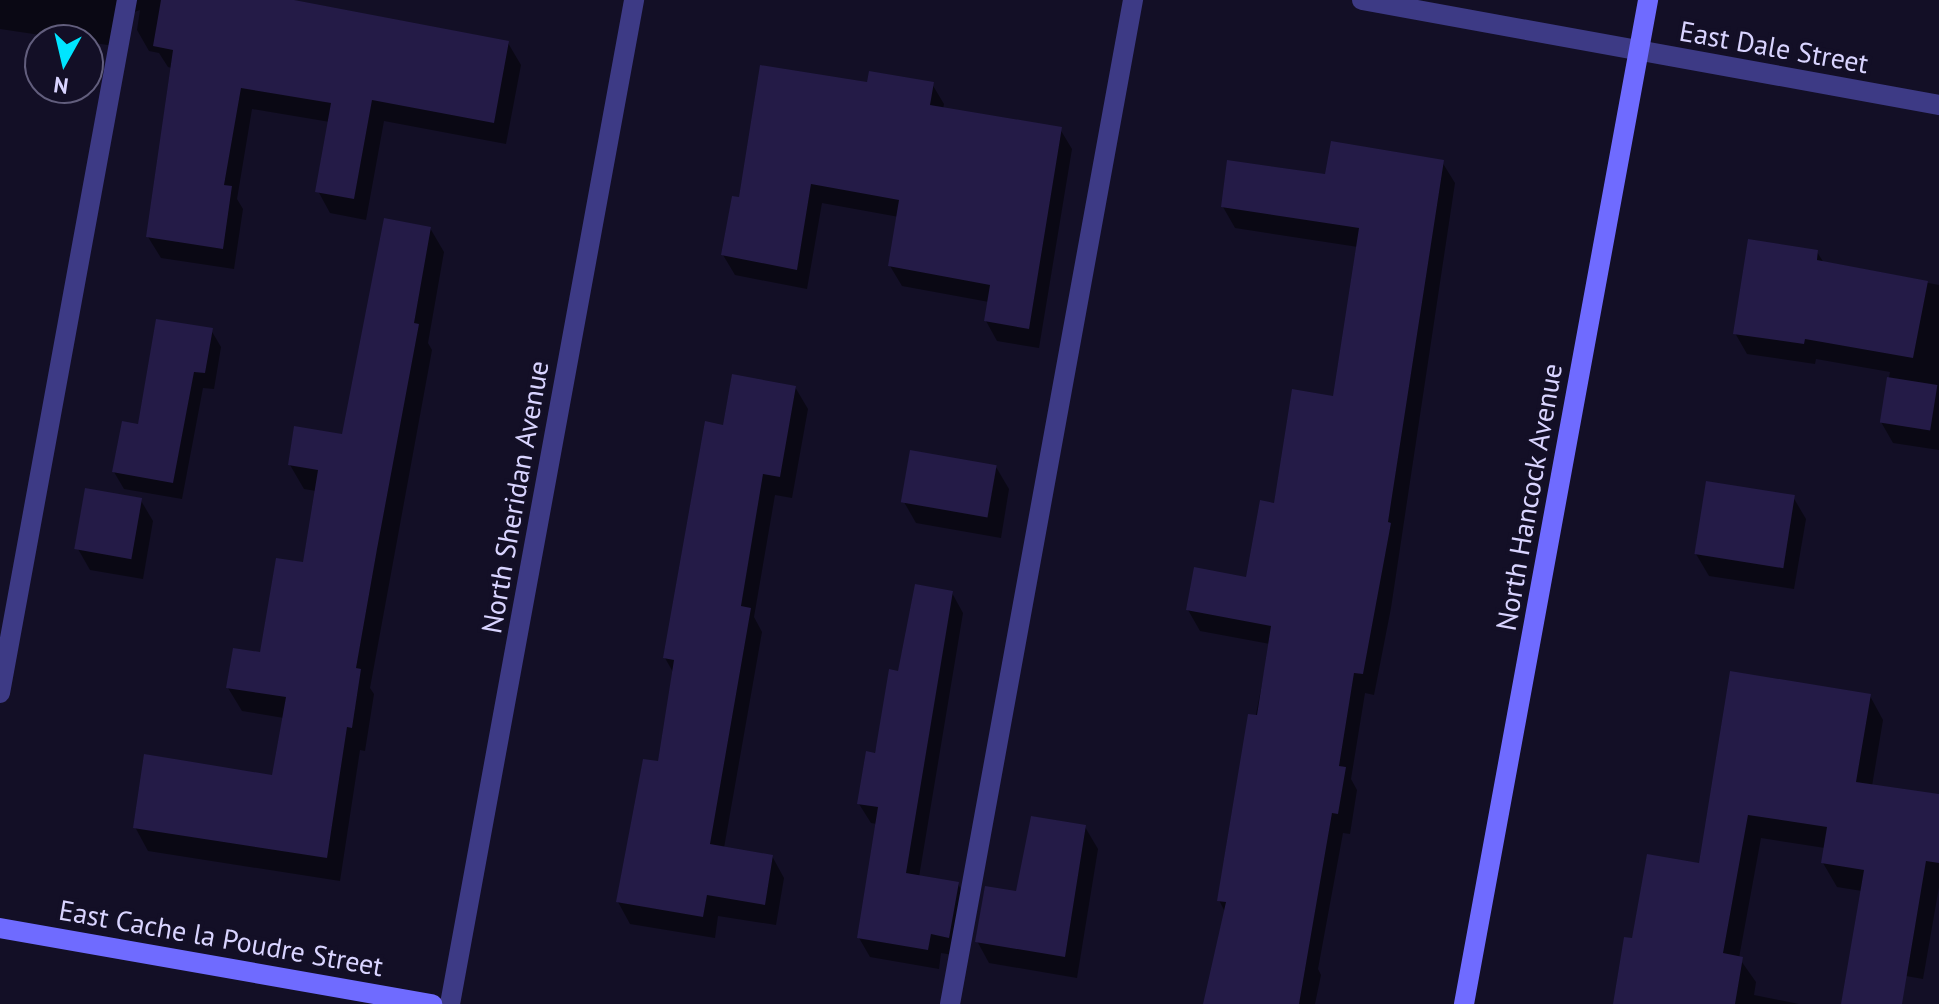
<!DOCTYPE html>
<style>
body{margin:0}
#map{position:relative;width:1939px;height:1004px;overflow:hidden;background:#130f26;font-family:"PT Sans",sans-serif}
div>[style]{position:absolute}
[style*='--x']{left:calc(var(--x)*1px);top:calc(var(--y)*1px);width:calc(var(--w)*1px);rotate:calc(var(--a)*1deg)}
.shadow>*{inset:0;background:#0007}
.building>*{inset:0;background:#241b47;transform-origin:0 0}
.lane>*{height:20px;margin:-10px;padding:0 10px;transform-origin:10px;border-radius:10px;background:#3d3a85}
.street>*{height:20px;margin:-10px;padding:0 10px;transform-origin:10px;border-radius:10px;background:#3d3a85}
.secondary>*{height:20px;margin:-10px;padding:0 10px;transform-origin:10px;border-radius:10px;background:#6f6bff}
span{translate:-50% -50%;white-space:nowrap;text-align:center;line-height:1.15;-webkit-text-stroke:8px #130f26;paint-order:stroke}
.street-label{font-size:28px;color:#d9d4ff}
.north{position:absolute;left:24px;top:24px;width:80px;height:80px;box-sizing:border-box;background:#130f26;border:2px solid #625e7d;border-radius:50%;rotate:188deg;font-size:22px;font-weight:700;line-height:32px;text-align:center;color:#d9d4ff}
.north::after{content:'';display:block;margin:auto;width:28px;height:36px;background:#00e5ff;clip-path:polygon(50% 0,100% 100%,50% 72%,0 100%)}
</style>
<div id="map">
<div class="shadow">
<div style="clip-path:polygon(0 0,281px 0,508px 43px,521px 65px,506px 144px,384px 121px,366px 220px,330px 213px,318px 191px,330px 122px,252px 109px,237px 199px,243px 209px,234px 269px,161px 258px,148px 237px,172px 68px,168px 67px,159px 53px,149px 51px,137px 30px,140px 10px,128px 14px,121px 47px,0 29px)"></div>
<div style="clip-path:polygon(932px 84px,944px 104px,943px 109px,1060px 129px,1072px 149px,1039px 348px,997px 341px,986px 321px,989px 302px,902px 286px,890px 266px,899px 217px,822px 203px,807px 289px,735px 275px,723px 255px,741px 199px,869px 85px)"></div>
<div style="clip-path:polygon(1442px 162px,1455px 183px,1391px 608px,1374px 695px,1365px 693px,1351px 779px,1357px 790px,1350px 834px,1343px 833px,1318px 969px,1321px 975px,1315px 1004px,1205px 1004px,1225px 912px,1219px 900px,1270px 644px,1200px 631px,1188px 610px,1248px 579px,1275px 505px,1335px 398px,1358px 247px,1235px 228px,1223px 207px,1327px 176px)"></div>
<div style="clip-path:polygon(430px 228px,444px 252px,428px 343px,432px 350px,370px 688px,374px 694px,365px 751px,360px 750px,340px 881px,148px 851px,135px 827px,274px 777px,284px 718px,242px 711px,228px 688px,262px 655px,304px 564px,316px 491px,304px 489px,290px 465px,343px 436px)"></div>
<div style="clip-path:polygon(1817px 252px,1824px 263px,1939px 285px,1939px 450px,1893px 443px,1881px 422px,1890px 372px,1816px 359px,1815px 364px,1747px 354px,1735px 333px)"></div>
<div style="clip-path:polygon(211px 330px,221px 347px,214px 389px,203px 388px,182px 499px,124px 489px,114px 472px,140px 426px)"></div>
<div style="clip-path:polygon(795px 387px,808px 409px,792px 498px,775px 495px,754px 617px,762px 632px,724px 848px,772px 856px,784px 878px,776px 925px,718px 916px,715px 938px,630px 924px,618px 902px,660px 764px,674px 674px,665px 658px,725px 427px)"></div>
<div style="clip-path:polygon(996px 467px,1009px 489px,1001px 538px,916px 523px,904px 502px)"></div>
<div style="clip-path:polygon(1793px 497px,1806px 519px,1794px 589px,1709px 576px,1696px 554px)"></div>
<div style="clip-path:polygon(140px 499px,153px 521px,143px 579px,90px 570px,78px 549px)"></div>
<div style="clip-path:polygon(952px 593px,963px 613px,919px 877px,958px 884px,969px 904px,960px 956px,941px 953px,939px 969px,870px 957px,859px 938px,877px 824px,871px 823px,859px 804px,899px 673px)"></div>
<div style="clip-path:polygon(1731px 674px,1870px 696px,1883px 720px,1872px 786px,1939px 796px,1939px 887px,1923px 979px,1867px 969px,1862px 891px,1837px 887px,1823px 863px,1825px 848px,1761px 838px,1739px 958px,1756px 982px,1754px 995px,1799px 1004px,1615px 1004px,1634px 940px,1701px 865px)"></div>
<div style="clip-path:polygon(1085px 827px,1098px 849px,1077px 978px,989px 963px,977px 941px)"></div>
</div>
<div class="building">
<div style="clip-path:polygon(161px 0,294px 0,509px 41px,494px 123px,372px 100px,354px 199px,315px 192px,331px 103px,241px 88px,224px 185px,232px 186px,223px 249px,146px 237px,173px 50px,153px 46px)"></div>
<div style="clip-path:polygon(760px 65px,867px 82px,869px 71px,934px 82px,930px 105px,1062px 127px,1029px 329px,984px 321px,990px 285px,888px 266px,899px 200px,811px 184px,797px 270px,721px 255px,732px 196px,739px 197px)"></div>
<div style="clip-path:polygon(1331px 141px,1444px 160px,1388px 522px,1391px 523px,1363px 674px,1354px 673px,1339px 766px,1346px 767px,1338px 814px,1332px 813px,1299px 1004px,1203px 1004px,1226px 902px,1217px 901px,1248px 714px,1257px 715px,1271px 626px,1186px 610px,1194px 567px,1246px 577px,1260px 500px,1274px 503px,1292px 389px,1333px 396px,1359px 228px,1221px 207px,1227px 160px,1325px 174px)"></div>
<div style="clip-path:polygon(384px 218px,431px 227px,414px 323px,419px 324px,377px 549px,356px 668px,361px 669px,352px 728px,347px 727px,327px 858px,133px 828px,144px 754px,272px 775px,286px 697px,226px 688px,233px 648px,260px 652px,276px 558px,303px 562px,318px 470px,288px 465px,294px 426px,342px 434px)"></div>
<div style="clip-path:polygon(1748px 239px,1818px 250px,1817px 260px,1928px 281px,1913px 358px,1805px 339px,1804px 344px,1733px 334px)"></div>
<div style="clip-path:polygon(156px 319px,213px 328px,205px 373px,194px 372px,173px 483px,112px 472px,122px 421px,138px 424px)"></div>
<div style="clip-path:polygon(732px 374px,796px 386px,780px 477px,763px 474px,741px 606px,751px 608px,710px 844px,773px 855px,765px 905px,707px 895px,703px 917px,616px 902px,643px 759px,658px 761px,674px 660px,663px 658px,705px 421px,723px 425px)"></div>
<div style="left:1887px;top:377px;width:51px;height:46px;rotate:9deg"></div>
<div style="left:910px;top:450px;width:88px;height:53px;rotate:10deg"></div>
<div style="left:1706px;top:481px;width:90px;height:74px;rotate:9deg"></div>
<div style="left:85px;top:488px;width:58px;height:62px;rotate:10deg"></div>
<div style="clip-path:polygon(915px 584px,953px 591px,906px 873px,959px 882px,949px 938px,931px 934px,928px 950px,857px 938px,878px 807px,857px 804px,866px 751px,875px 753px,889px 669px,898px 671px)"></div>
<div style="clip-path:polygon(1730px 671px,1871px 694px,1856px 782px,1939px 794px,1939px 863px,1926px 861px,1902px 1004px,1841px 1004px,1864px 870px,1821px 863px,1827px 827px,1748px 815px,1723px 953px,1743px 957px,1735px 1004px,1613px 1004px,1624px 937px,1632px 938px,1647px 854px,1699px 863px)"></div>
<div style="clip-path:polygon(1031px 816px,1086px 825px,1065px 957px,975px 942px,985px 886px,1016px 891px)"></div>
</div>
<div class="lane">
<div style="--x:0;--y:693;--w:705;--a:-79.62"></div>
<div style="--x:950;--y:1004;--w:1021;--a:-79.67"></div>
</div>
<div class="street">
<div style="--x:1362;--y:0;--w:586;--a:10.31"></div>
<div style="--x:450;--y:1004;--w:1021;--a:-79.61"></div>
</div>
<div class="secondary">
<div style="--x:0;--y:928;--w:439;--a:10"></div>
<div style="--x:1464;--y:1004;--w:1021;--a:-79.61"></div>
</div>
<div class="street-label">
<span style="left:1774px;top:47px;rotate:10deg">East Dale Street</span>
<span style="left:515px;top:497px;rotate:-80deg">North Sheridan Avenue</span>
<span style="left:1529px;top:497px;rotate:-80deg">North Hancock Avenue</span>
<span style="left:221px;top:938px;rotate:10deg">East Cache la Poudre Street</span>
</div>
<div class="north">N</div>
</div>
